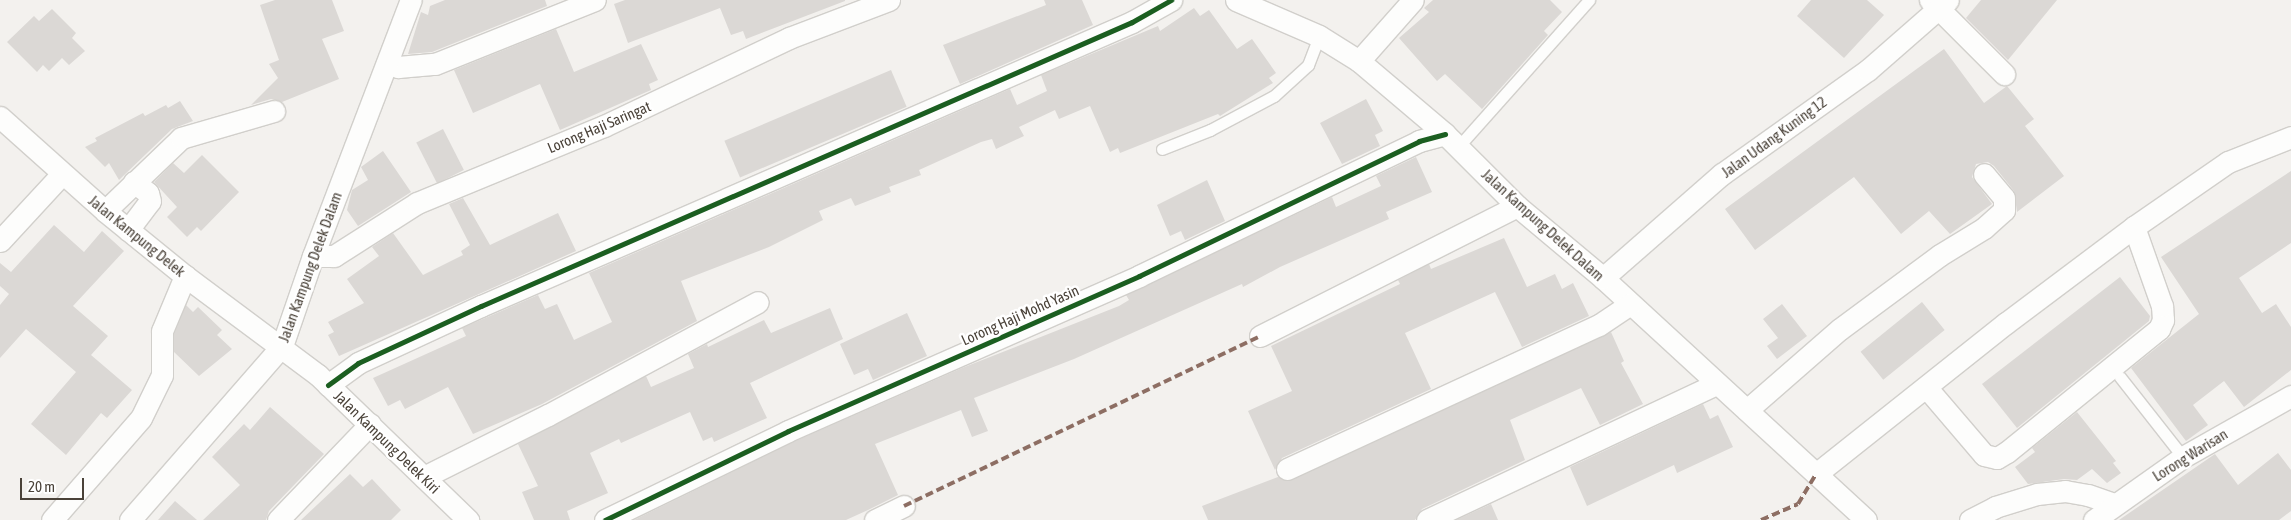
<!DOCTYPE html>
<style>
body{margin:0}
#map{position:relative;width:2291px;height:520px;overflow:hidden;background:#f3f1ee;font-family:"Asap Condensed",sans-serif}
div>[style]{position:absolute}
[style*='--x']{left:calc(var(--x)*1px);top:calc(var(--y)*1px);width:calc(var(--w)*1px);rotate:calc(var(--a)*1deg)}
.building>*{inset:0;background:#dbd8d5;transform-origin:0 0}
.roads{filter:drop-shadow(1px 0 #d1cfcb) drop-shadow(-1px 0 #d1cfcb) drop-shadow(0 1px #d1cfcb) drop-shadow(0 -1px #d1cfcb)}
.lane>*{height:11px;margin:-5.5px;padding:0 5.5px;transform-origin:5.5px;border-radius:5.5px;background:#fdfdfc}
.street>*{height:21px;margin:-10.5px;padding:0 10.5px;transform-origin:10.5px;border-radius:10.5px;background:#fdfdfc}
.quiet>*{height:4px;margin-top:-2px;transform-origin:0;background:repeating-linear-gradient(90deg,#8d6e63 0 8px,transparent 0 12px)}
.cycleway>*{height:5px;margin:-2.5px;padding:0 2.5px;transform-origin:2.5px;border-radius:2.5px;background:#1b5e20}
span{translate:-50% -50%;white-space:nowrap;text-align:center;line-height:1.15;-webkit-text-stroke:5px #fff;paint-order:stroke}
.street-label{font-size:15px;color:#4a4239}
.scale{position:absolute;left:20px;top:478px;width:64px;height:22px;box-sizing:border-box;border:2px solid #4a4239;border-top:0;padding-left:6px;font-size:15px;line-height:18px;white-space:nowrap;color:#4a4239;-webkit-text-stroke:4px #fff;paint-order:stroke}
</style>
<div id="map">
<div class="building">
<div style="clip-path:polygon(275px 0,332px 0,344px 31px,322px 39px,339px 79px,282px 102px,271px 99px,251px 105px,278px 78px,269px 64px,279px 60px,260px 5px)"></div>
<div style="clip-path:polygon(445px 0,545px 0,547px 6px,432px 52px,408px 54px,421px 12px,428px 15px,430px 6px)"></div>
<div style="clip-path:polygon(625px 0,845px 0,845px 1px,746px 39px,743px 31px,731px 35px,720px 8px,628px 43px,614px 4px)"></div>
<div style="clip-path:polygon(1044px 0,1082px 0,1093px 25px,960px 84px,943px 45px,1046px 5px)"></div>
<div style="clip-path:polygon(1433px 0,1550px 0,1562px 12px,1544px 31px,1548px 35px,1482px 109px,1445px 74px,1437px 81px,1399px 38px,1429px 12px,1424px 8px)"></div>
<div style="clip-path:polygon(1811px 0,1867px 0,1884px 15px,1844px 58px,1797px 16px)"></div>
<div style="clip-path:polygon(1981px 0,2057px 0,2008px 60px,1966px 18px)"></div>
<div style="clip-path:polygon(1194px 8px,1200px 16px,1209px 10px,1237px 49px,1252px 39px,1276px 73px,1269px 78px,1273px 83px,1220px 116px,1218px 114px,1120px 153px,1118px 148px,1110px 152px,1090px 106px,1059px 119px,1055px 110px,1019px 127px,1024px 136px,996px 149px,992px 139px,981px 142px,919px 170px,921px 175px,889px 187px,891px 192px,855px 206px,851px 198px,819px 211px,823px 220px,769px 247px,681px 281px,697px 321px,542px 404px,473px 434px,448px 387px,405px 409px,400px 400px,388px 406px,373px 378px,466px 336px,462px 328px,538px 295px,545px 309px,557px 304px,574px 340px,612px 322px,589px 273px,1010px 89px,1017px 105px,1047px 91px,1041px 75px,1158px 26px,1160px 31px)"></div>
<div style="clip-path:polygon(52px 9px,76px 33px,72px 38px,85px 51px,69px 65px,62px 58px,49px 71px,43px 65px,37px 72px,7px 42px,34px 16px,39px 21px)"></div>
<div style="clip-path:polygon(556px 29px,574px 72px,641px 44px,658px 80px,649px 84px,651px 90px,560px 130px,540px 84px,473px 113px,454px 70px)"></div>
<div style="clip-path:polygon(1944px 49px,1984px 103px,2007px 86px,2034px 119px,2025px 126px,2064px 176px,2017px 212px,2014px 191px,1994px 166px,1988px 162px,1976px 164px,1972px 177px,1992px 204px,1950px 234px,1929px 211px,1901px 234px,1854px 177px,1755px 250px,1725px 209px)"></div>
<div style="left:891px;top:70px;width:40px;height:181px;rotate:67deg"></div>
<div style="clip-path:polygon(1366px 99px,1383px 131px,1375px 135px,1380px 146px,1342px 164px,1320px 123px)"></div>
<div style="clip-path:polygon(180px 101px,193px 121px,172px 129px,119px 180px,109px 163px,105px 167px,85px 147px,97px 141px,95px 138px,143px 113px,145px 116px,166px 105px,168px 108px)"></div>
<div style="left:443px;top:129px;width:46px;height:30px;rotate:63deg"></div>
<div style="clip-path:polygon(383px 151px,411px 192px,358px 226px,347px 210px,352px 190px,368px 180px,361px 167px)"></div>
<div style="clip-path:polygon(202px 155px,239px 192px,201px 231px,197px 227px,187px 237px,167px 217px,177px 207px,154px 182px,173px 163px,184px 173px)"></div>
<div style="clip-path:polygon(1416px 157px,1432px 192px,1386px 212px,1389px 219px,1280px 267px,1243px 287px,1242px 284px,1074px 359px,974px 398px,988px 431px,972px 437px,961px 410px,875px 444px,898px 495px,868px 510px,846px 520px,634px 520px,793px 442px,962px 368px,1119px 306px,1129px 300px,1126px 295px,1332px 197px,1336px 207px,1381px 186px,1376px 176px)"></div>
<div style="clip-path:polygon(2291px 171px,2291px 243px,2239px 278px,2262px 313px,2276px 304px,2291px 327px,2291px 370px,2244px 407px,2224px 381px,2193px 405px,2208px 425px,2186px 441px,2131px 368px,2199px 314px,2161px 257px)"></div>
<div style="clip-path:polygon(1207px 180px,1225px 221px,1185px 240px,1181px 231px,1170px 236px,1157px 205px)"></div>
<div style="clip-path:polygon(463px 198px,490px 245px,558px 213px,576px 251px,339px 356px,328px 335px,334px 332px,328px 322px,364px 303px,347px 279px,379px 256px,372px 247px,393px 233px,423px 275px,463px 255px,461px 251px,470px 245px,449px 204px)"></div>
<div style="clip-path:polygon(54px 225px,84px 252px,102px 231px,124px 251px,73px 306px,108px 336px,91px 355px,132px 390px,107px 418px,101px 413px,66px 455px,31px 424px,76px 372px,26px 329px,0 358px,0 305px,9px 294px,0 286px,0 263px,11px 272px)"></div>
<div style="clip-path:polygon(1504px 238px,1527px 287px,1555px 274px,1562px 289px,1573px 283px,1589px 316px,1522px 347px,1495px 292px,1405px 333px,1431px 389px,1282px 458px,1275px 470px,1248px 411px,1292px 391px,1271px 346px,1400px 284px,1398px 280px,1429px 264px,1431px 269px)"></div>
<div style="clip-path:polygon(2120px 277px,2150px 316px,2149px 321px,2017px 428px,1982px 384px)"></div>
<div style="left:1922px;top:302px;width:36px;height:79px;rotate:51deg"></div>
<div style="clip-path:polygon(1782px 304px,1807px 336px,1777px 359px,1767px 346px,1778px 338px,1763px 319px)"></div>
<div style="clip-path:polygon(186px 305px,193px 312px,198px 307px,222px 330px,217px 335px,232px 349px,199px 376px,174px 352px,174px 334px)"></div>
<div style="clip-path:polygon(830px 308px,843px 339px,750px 383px,767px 418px,714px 442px,712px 437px,703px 441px,690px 412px,621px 443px,619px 439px,590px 453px,608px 493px,567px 511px,570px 520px,534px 520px,522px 492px,538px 486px,518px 444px,646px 376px,651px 387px,694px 368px,688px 354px,707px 344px,708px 347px,764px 320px,771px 333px)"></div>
<div style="clip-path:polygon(907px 313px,927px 356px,873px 380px,868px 369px,854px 375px,840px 344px)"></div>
<div style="clip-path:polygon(1611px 332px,1624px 361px,1621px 363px,1643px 404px,1600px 425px,1581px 388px,1510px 420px,1525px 460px,1422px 509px,1415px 520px,1208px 520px,1202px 506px,1278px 477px,1292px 480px)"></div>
<div style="clip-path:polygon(1703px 404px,1710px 419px,1718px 415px,1733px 447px,1677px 473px,1674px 465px,1587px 506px,1570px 467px)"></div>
<div style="clip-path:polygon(270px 407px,324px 454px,269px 511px,266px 520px,203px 520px,240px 485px,212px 457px,244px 424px,250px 430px)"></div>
<div style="clip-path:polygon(2077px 412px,2116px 461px,2113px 463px,2121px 473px,2107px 483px,2092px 469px,2077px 480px,2064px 479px,2028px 484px,2015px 467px,2035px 452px,2032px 448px)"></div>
<div style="clip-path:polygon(2278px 453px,2291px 470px,2291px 511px,2279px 520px,2119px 520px,2215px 454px,2238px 485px)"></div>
<div style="clip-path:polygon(350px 474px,363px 487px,372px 479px,401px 510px,391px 520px,301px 520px)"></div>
<div style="clip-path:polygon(175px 501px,197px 520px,158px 520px)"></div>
<div style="clip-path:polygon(1491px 504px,1498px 520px,1456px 520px)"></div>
</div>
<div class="roads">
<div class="lane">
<div style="--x:1458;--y:147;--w:197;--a:-48.3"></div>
<div style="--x:1162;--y:149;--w:52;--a:-21.6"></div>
<div style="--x:1210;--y:130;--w:72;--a:-28"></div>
<div style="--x:1274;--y:96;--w:46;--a:-42.4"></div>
<div style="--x:1308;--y:65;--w:31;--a:-69"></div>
<div style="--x:2120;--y:377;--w:102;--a:51.8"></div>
</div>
<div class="street">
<div style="--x:1236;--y:0;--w:90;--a:23.4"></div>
<div style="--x:1319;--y:36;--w:47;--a:32"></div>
<div style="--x:1359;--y:61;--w:113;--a:40.3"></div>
<div style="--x:1445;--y:134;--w:102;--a:45"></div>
<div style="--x:1517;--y:206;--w:112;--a:39.9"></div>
<div style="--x:1603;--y:278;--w:357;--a:42.6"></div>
<div style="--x:1930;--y:0;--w:105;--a:45"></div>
<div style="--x:1359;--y:61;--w:81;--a:-48.5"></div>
<div style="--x:387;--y:63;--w:12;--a:20"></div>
<div style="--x:398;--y:67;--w:37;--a:-5"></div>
<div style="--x:435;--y:64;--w:172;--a:-21.8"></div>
<div style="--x:0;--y:117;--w:141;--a:41.8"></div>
<div style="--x:105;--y:211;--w:103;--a:39.1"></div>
<div style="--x:185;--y:276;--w:166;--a:36.7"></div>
<div style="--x:318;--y:375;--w:209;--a:44"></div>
<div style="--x:105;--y:211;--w:105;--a:-43.8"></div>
<div style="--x:181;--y:138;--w:97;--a:-16.2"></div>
<div style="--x:128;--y:230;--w:36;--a:-53"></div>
<div style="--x:150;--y:201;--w:8;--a:-104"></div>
<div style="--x:148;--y:193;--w:18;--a:-142"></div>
<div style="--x:0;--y:241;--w:91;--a:-47.2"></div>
<div style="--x:313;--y:256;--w:21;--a:0"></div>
<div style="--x:334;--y:256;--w:98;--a:-32.6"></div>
<div style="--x:417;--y:203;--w:202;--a:-22.4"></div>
<div style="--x:604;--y:126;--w:205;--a:-25.4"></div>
<div style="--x:789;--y:38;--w:107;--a:-20.8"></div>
<div style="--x:1603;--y:278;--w:158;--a:-41.2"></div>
<div style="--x:1722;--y:174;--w:179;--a:-35.5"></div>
<div style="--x:1868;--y:70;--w:106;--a:-41.2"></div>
<div style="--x:1260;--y:336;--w:288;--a:-26.8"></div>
<div style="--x:328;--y:385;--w:37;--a:-36"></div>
<div style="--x:358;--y:363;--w:136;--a:-24.9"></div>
<div style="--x:481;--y:306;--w:710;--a:-23.57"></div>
<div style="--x:1132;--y:22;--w:45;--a:-29.4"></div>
<div style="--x:1926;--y:387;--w:89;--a:49.5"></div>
<div style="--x:1984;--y:455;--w:13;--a:13"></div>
<div style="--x:1997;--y:458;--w:12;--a:-31"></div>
<div style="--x:2007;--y:452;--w:196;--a:-39"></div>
<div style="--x:2159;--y:329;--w:10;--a:-66"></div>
<div style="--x:2163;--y:320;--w:14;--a:-94"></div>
<div style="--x:2162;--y:306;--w:84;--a:-109.5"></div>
<div style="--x:1747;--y:410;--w:123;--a:-41.1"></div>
<div style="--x:1840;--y:329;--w:124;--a:-36.5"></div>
<div style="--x:1940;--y:255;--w:52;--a:-31.5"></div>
<div style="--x:1984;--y:228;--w:27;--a:-42"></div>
<div style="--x:2004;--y:210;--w:12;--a:-90"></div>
<div style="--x:2004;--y:198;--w:31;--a:-130"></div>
<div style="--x:1287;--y:469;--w:344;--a:-24.8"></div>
<div style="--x:1599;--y:325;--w:37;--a:-34"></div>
<div style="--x:1816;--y:474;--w:243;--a:-38.5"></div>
<div style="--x:2006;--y:323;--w:160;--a:-36.9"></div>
<div style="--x:2134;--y:227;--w:114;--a:-34.7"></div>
<div style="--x:2228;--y:162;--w:68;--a:-21.6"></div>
<div style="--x:424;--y:477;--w:139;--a:-26.6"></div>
<div style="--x:548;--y:415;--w:238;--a:-28.3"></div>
<div style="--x:52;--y:520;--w:135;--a:-48.9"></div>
<div style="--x:141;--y:418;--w:48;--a:-64"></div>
<div style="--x:162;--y:375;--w:44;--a:-90"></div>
<div style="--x:162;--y:331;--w:60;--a:-67.3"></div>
<div style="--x:130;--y:520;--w:231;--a:-48.9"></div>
<div style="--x:282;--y:346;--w:95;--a:-71"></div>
<div style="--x:313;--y:256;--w:274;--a:-69.1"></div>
<div style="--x:278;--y:520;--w:133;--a:-46.2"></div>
<div style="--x:605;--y:520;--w:203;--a:-25.9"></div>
<div style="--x:788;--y:431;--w:384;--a:-23.8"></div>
<div style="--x:1139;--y:276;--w:311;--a:-25.7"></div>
<div style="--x:1419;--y:141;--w:27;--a:-15"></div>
<div style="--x:875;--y:520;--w:32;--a:-26"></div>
<div style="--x:1427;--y:520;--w:319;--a:-25.2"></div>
<div style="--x:1970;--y:520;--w:28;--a:-27"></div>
<div style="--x:1995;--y:507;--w:44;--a:-17.2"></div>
<div style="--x:2037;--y:494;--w:28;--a:-6"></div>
<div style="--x:2065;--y:491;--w:23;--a:10"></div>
<div style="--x:2088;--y:495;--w:28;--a:19"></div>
<div style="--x:2094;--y:520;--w:109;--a:-35.3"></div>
<div style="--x:2183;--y:457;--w:124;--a:-29.5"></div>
</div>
</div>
<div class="quiet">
<div style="--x:904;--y:506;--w:395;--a:-25.5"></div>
<div style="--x:1761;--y:520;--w:40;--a:-23.4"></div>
<div style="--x:1798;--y:504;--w:35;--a:-59"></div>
</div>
<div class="cycleway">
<div style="--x:328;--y:385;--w:37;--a:-36"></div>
<div style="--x:358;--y:363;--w:136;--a:-24.9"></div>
<div style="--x:481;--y:306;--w:710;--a:-23.57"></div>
<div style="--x:1132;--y:22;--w:45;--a:-29.4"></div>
<div style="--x:605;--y:520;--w:203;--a:-25.9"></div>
<div style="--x:788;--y:431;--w:384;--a:-23.8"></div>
<div style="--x:1139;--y:276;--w:311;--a:-25.7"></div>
<div style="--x:1419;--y:141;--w:27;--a:-15"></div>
</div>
<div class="street-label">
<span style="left:599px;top:127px;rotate:-23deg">Lorong Haji Saringat</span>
<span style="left:1774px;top:137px;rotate:-36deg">Jalan Udang Kuning 12</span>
<span style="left:1543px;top:225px;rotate:42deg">Jalan Kampung Delek Dalam</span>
<span style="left:137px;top:236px;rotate:39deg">Jalan Kampung Delek</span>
<span style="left:310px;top:267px;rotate:-70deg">Jalan Kampung Delek Dalam</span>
<span style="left:1020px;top:315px;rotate:-24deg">Lorong Haji Mohd Yasin</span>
<span style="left:387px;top:442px;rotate:44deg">Jalan Kampung Delek Kiri</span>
<span style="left:2190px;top:455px;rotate:-32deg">Lorong Warisan</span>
</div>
<div class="scale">20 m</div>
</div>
